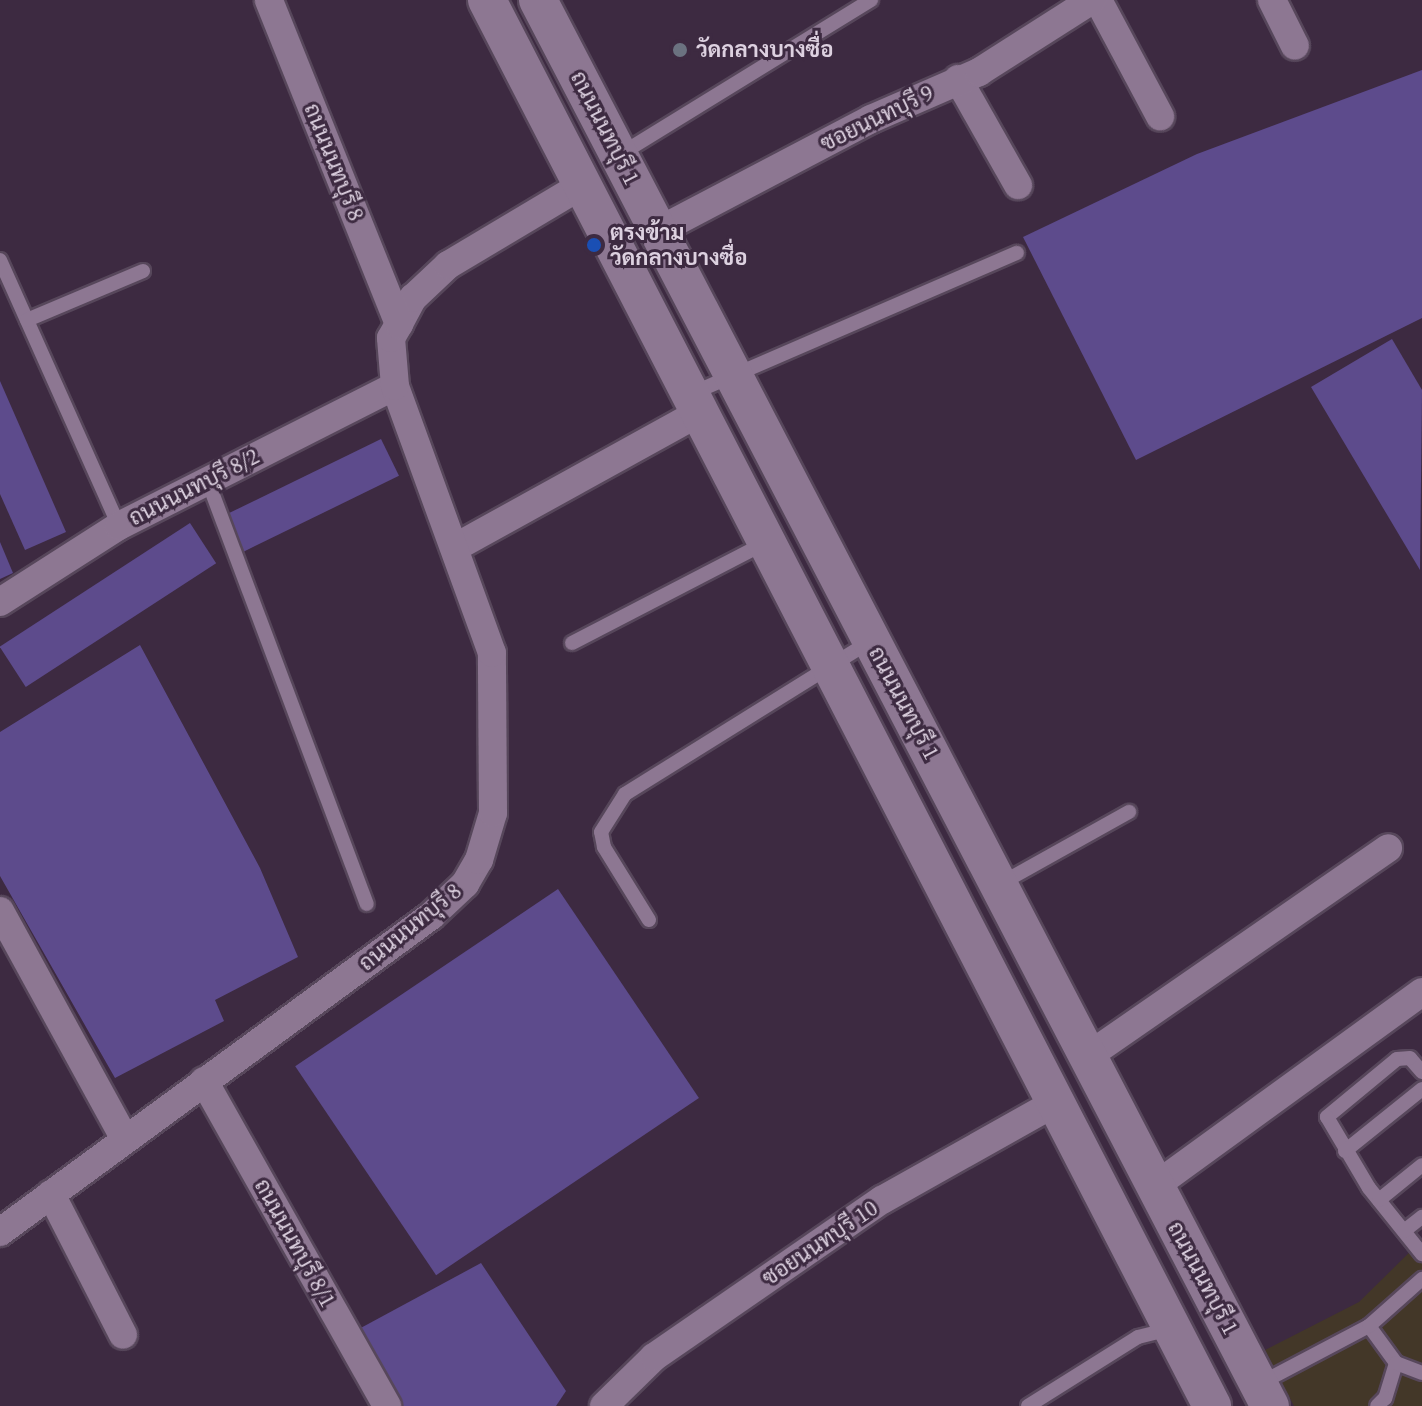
<!DOCTYPE html>
<meta charset="utf-8">
<style>
body{margin:0}
#map{position:relative;width:1422px;height:1406px;overflow:hidden;background:#3d2a41;font-family:"Source Serif 4",Sarabun,serif}
div>[style]{position:absolute}
[style*='--x']{left:calc(var(--x)*1px);top:calc(var(--y)*1px);width:calc(var(--w)*1px);rotate:calc(var(--a)*1deg)}
.medical>*{inset:0;background:#433728}
.building>*{inset:0;background:#5d4b8c;transform-origin:0 0}
.roads{filter:drop-shadow(2px 0 #57475b) drop-shadow(-2px 0 #57475b) drop-shadow(0 2px #57475b) drop-shadow(0 -2px #57475b)}
.lane>*{height:14px;margin:-7px;padding:0 7px;transform-origin:7px;border-radius:7px;background:#8d7792}
.street>*{height:28px;margin:-14px;padding:0 14px;transform-origin:14px;border-radius:14px;background:#8d7792}
.secondary>*{height:38px;margin:-19px;padding:0 19px;transform-origin:19px;border-radius:19px;background:#8d7792}
.dots>*{width:22px;height:22px;translate:-50% -50%;box-sizing:border-box;border:4px solid #3d2a41;border-radius:50%}
span{translate:-50% -50%;white-space:nowrap;text-align:center;line-height:1.15;-webkit-text-stroke:6px #3d2a41;paint-order:stroke}
.poi-label{font-size:22px;color:#ddd1e0;font-weight:700}
.left{translate:0 -50%;text-align:left}
.street-label{font-size:22px;color:#ddd1e0}
</style>
<div id="map">
<div class="medical">
<div style="clip-path:polygon(1422px 1240px,1422px 1406px,1294px 1406px,1265px 1350px,1359px 1302px)"></div>
</div>
<div class="building">
<div style="clip-path:polygon(1422px 70px,1422px 318px,1136px 460px,1023px 237px,1197px 154px)"></div>
<div style="clip-path:polygon(1392px 339px,1422px 390px,1420px 570px,1311px 387px)"></div>
<div style="clip-path:polygon(0 381px,66px 532px,25px 550px,0 494px)"></div>
<div style="left:381px;top:439px;width:41px;height:173px;rotate:64deg"></div>
<div style="left:190px;top:523px;width:48px;height:227px;rotate:57deg"></div>
<div style="clip-path:polygon(0 542px,13px 573px,0 579px)"></div>
<div style="clip-path:polygon(140px 645px,260px 868px,298px 957px,215px 1000px,224px 1021px,115px 1078px,0 876px,0 732px)"></div>
<div style="left:558px;top:889px;width:252px;height:317px;rotate:56deg"></div>
<div style="clip-path:polygon(481px 1263px,566px 1391px,556px 1406px,399px 1406px,357px 1330px)"></div>
</div>
<div class="roads">
<div class="lane">
<div style="--x:619;--y:155;--w:296;--a:-31.6"></div>
<div style="--x:0;--y:260;--w:291;--a:65.9"></div>
<div style="--x:27;--y:320;--w:126;--a:-22.9"></div>
<div style="--x:693;--y:393;--w:353;--a:-23.4"></div>
<div style="--x:207;--y:479;--w:454;--a:69.4"></div>
<div style="--x:572;--y:643;--w:217;--a:-27.4"></div>
<div style="--x:1000;--y:884;--w:148;--a:-29.2"></div>
<div style="--x:649;--y:920;--w:86;--a:-121.7"></div>
<div style="--x:604;--y:847;--w:15;--a:-101"></div>
<div style="--x:601;--y:832;--w:45;--a:-57.7"></div>
<div style="--x:625;--y:794;--w:290;--a:-31.9"></div>
<div style="--x:1422;--y:1072;--w:18;--a:-131"></div>
<div style="--x:1410;--y:1058;--w:13;--a:176"></div>
<div style="--x:1397;--y:1059;--w:91;--a:140.4"></div>
<div style="--x:1327;--y:1117;--w:82;--a:59.4"></div>
<div style="--x:1369;--y:1188;--w:85;--a:51.2"></div>
<div style="--x:1345;--y:1151;--w:99;--a:-38.8"></div>
<div style="--x:1379;--y:1200;--w:55;--a:-39.1"></div>
<div style="--x:1404;--y:1231;--w:23;--a:-38"></div>
<div style="--x:1369;--y:1326;--w:46;--a:53.9"></div>
<div style="--x:1396;--y:1363;--w:37;--a:107"></div>
<div style="--x:1385;--y:1398;--w:11;--a:135"></div>
<div style="--x:1396;--y:1363;--w:28;--a:21"></div>
<div style="--x:1259;--y:1384;--w:124;--a:-27.8"></div>
<div style="--x:1369;--y:1326;--w:71;--a:-41.6"></div>
<div style="--x:1028;--y:1406;--w:130;--a:-32.1"></div>
<div style="--x:1138;--y:1337;--w:34;--a:-14"></div>
</div>
<div class="street">
<div style="--x:1098;--y:0;--w:132;--a:61.9"></div>
<div style="--x:1272;--y:0;--w:51;--a:63.4"></div>
<div style="--x:958;--y:79;--w:122;--a:60.5"></div>
<div style="--x:658;--y:231;--w:241;--a:-27.7"></div>
<div style="--x:871;--y:119;--w:118;--a:-23.5"></div>
<div style="--x:979;--y:72;--w:134;--a:-32.5"></div>
<div style="--x:399;--y:324;--w:30;--a:-62"></div>
<div style="--x:413;--y:298;--w:48;--a:-43.3"></div>
<div style="--x:448;--y:265;--w:156;--a:-30.8"></div>
<div style="--x:456;--y:547;--w:277;--a:-28.9"></div>
<div style="--x:0;--y:602;--w:141;--a:-32.6"></div>
<div style="--x:119;--y:526;--w:309;--a:-26.9"></div>
<div style="--x:0;--y:911;--w:260;--a:61.3"></div>
<div style="--x:1088;--y:1056;--w:365;--a:-34.7"></div>
<div style="--x:204;--y:1081;--w:373;--a:60.6"></div>
<div style="--x:1155;--y:1186;--w:330;--a:-36"></div>
<div style="--x:51;--y:1194;--w:158;--a:62.9"></div>
<div style="--x:0;--y:1232;--w:534;--a:-36.25"></div>
<div style="--x:431;--y:916;--w:47;--a:-43.3"></div>
<div style="--x:465;--y:884;--w:28;--a:-60"></div>
<div style="--x:479;--y:860;--w:49;--a:-73.4"></div>
<div style="--x:493;--y:813;--w:160;--a:-90.4"></div>
<div style="--x:492;--y:653;--w:284;--a:-110"></div>
<div style="--x:395;--y:386;--w:48;--a:-94.8"></div>
<div style="--x:391;--y:338;--w:16;--a:-60"></div>
<div style="--x:399;--y:324;--w:349;--a:-111.9"></div>
<div style="--x:604;--y:1406;--w:70;--a:-44.4"></div>
<div style="--x:654;--y:1357;--w:277;--a:-34.6"></div>
<div style="--x:882;--y:1200;--w:196;--a:-29.3"></div>
</div>
<div class="secondary">
<div style="--x:487;--y:0;--w:1582;--a:62.72"></div>
<div style="--x:538;--y:0;--w:1585;--a:62.5"></div>
</div>
</div>
<div class="dots">
<div style="left:680px;top:50px;background:#6b7280"></div>
<div style="left:594px;top:245px;background:#1a4fb4"></div>
</div>
<div class="poi-label">
<span class="left" style="left:696px;top:50px">วัดกลางบางซื่อ</span>
<span class="left" style="left:610px;top:245px">ตรงข้าม<br>วัดกลางบางซื่อ</span>
</div>
<div class="street-label">
<span style="left:877px;top:118px;rotate:-26deg">ซอยนนทบุรี 9</span>
<span style="left:605px;top:128px;rotate:63deg">ถนนนนทบุรี 1</span>
<span style="left:334px;top:162px;rotate:68deg">ถนนนนทบุรี 8</span>
<span style="left:194px;top:487px;rotate:-27deg">ถนนนนทบุรี 8/2</span>
<span style="left:904px;top:703px;rotate:62deg">ถนนนนทบุรี 1</span>
<span style="left:410px;top:927px;rotate:-39deg">ถนนนนทบุรี 8</span>
<span style="left:295px;top:1243px;rotate:61deg">ถนนนนทบุรี 8/1</span>
<span style="left:820px;top:1243px;rotate:-34deg">ซอยนนทบุรี 10</span>
<span style="left:1203px;top:1278px;rotate:62deg">ถนนนนทบุรี 1</span>
</div>
</div>
